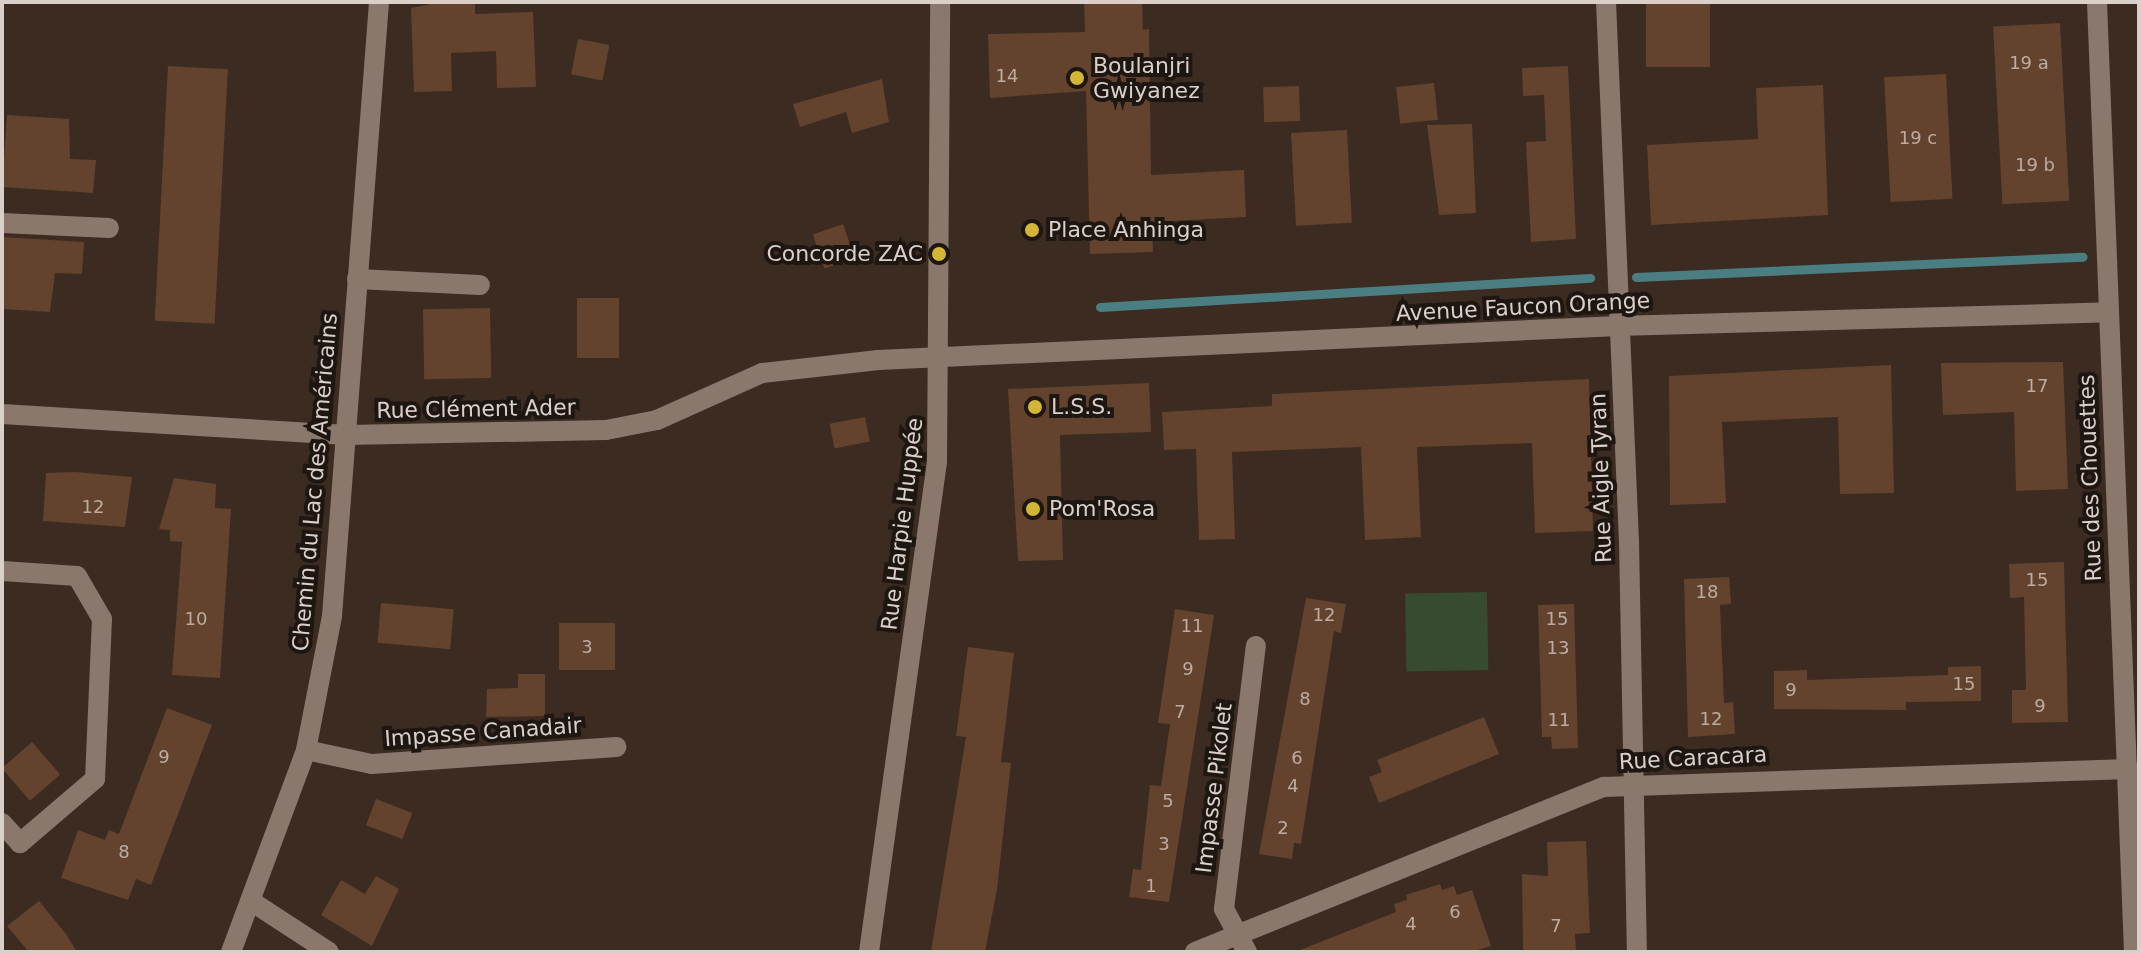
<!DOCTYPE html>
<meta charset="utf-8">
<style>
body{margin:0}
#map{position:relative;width:2141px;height:954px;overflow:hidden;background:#3b2b21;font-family:"DejaVu Sans",sans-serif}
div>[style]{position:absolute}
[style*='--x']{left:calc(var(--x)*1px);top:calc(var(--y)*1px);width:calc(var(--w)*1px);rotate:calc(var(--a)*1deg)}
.green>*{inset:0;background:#364b30;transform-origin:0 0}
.stream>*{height:9px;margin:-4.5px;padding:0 4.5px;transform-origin:4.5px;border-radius:4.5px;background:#4a7e83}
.building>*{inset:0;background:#63432d;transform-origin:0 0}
.minor>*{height:20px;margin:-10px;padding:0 10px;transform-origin:10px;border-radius:10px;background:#8b786d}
.dots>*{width:22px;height:22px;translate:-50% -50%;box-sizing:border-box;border:4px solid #1d1611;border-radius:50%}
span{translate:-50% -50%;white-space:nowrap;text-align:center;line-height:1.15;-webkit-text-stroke:8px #1d1611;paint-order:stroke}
.number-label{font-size:18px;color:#bcaca2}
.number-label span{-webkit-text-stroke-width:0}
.poi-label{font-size:22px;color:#dacfc9}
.left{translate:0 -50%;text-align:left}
.right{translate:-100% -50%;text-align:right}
.street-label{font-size:22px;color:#dacfc9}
.frame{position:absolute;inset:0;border:4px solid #dacfc9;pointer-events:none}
</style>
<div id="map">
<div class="green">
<div style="left:1487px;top:592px;width:78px;height:82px;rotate:89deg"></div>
</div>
<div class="stream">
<div style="--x:1636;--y:277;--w:447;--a:-2.6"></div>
<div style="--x:1100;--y:307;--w:491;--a:-3.4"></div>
</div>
<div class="building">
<div style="clip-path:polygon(441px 2px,475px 2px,475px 14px,533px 12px,536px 87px,497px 88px,496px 51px,451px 53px,452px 91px,414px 92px,411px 8px)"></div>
<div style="clip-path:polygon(1084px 2px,1142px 2px,1143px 30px,1149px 29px,1151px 175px,1244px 170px,1246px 217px,1152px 222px,1153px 252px,1090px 254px,1086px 91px,990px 98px,988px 34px,1085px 32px)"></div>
<div style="left:1646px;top:2px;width:64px;height:65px"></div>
<div style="left:2060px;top:23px;width:178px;height:67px;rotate:87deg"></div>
<div style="left:578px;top:39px;width:32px;height:36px;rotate:11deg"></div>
<div style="left:168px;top:66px;width:60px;height:255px;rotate:3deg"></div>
<div style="clip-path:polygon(1568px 66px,1576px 239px,1531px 242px,1526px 142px,1546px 141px,1544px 95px,1523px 96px,1522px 68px)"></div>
<div style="left:1946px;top:74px;width:125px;height:62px;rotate:87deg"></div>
<div style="clip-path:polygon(882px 79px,889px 122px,852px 133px,846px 112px,800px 127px,793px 104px)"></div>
<div style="left:1434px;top:83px;width:37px;height:38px;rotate:84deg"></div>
<div style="clip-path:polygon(1823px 85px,1828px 215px,1651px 225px,1647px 145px,1758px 139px,1756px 88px)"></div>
<div style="left:1299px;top:86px;width:35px;height:36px;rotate:88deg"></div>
<div style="clip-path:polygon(7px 115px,69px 119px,70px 159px,96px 160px,93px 193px,2px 187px)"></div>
<div style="clip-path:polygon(1472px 124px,1476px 213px,1439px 215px,1427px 125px)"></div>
<div style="left:1347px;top:130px;width:93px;height:56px;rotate:87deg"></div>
<div style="left:843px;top:224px;width:36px;height:32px;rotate:71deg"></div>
<div style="clip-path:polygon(2px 237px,84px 242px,82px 274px,55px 273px,50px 312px,2px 309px)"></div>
<div style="left:577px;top:298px;width:42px;height:60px"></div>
<div style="left:490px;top:308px;width:70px;height:67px;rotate:89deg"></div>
<div style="clip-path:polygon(2063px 362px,2068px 489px,2016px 491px,2014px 412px,1943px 415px,1941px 363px)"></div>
<div style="clip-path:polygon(1891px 365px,1894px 493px,1840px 494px,1838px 417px,1722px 422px,1726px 503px,1670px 505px,1669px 376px)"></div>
<div style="clip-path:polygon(1589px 379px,1593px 531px,1535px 533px,1532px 443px,1417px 447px,1421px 537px,1365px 540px,1361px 447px,1232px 452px,1235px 539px,1199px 540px,1196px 449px,1164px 450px,1162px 412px,1272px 406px,1272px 394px)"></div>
<div style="clip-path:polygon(1149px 383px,1151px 432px,1060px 435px,1063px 560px,1018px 561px,1008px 389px)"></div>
<div style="left:865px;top:417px;width:25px;height:36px;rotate:79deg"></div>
<div style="clip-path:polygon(75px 472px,132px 477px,125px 527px,43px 521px,46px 473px)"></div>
<div style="clip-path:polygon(174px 478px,216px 484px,215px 508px,231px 509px,220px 678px,172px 675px,182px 542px,170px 541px,170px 530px,159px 529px)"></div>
<div style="clip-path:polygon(2064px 562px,2068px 722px,2012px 723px,2012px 690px,2026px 690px,2024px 597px,2010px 598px,2009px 564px)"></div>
<div style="clip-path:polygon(1729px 577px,1731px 604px,1720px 605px,1724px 703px,1733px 702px,1735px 734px,1688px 737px,1684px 579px)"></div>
<div style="clip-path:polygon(1306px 598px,1346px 604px,1341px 633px,1334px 631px,1301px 844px,1294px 843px,1292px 859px,1259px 854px)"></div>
<div style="left:381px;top:603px;width:73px;height:40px;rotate:5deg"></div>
<div style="clip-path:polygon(1574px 604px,1578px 748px,1552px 749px,1551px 737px,1542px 737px,1538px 605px)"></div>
<div style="clip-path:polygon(1175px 609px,1214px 615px,1169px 902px,1129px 897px,1133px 869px,1141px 870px,1150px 785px,1161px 786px,1170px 724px,1158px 723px)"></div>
<div style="left:559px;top:623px;width:56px;height:47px"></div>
<div style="clip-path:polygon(968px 647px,1014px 653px,1001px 762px,1011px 763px,997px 889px,985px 952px,931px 952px,966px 737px,956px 736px)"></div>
<div style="clip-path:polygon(1981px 666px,1981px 701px,1906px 702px,1906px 710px,1774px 709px,1774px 671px,1807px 670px,1807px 680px,1948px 675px,1948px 667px)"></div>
<div style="clip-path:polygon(518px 674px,545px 674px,545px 716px,486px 717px,487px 689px,518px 688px)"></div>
<div style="clip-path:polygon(167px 708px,212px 725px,151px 885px,136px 879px,128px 900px,61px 878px,78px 830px,105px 840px,109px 830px,119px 834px)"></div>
<div style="clip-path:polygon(1484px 717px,1499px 754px,1379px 803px,1369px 777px,1382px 772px,1377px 760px)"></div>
<div style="left:32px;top:742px;width:43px;height:40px;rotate:49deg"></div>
<div style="left:376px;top:799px;width:39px;height:28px;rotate:21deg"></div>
<div style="clip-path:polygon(1586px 841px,1590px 933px,1575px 934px,1576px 952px,1523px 952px,1522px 874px,1548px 876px,1547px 842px)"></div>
<div style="clip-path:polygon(376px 876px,399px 889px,372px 946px,321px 915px,341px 880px,365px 894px)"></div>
<div style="clip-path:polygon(1440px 884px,1442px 890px,1454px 886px,1457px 895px,1472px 890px,1491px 946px,1471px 952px,1295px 952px,1396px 912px,1394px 904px,1407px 900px,1406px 895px)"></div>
<div style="clip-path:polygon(39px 901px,66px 934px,77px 952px,29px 952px,7px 926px)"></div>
</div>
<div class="minor">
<div style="--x:1606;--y:2;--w:539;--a:87.56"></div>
<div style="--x:1629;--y:541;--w:411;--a:88.9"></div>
<div style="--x:2097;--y:2;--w:951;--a:87.77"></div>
<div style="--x:2;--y:223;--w:107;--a:2.7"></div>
<div style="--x:357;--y:279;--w:123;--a:2.8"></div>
<div style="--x:2;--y:414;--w:345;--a:3.5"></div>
<div style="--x:346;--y:435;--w:260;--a:-1.1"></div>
<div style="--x:606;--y:430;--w:52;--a:-11.1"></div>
<div style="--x:657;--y:420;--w:115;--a:-24.1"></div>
<div style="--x:762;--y:373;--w:117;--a:-6.4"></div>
<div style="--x:878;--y:360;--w:741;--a:-2.63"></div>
<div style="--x:1618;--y:326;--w:491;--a:-1.6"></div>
<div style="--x:2;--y:571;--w:75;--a:3.8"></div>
<div style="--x:77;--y:576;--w:50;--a:59.8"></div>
<div style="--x:102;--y:619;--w:160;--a:92.5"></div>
<div style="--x:95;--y:779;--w:99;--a:139.5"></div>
<div style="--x:20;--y:843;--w:27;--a:-132"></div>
<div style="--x:306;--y:750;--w:67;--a:12"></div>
<div style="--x:372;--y:764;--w:245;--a:-4"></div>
<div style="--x:251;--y:901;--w:93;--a:33.2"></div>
<div style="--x:231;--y:952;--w:215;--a:-69.6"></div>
<div style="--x:306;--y:750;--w:136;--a:-79"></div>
<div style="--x:332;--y:616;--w:616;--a:-85.62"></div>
<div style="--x:869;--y:952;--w:495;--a:-82.1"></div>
<div style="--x:937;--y:462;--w:460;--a:-89.6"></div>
<div style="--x:1195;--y:952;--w:441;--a:-22"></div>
<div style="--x:1604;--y:787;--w:525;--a:-1.96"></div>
<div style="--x:1247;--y:952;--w:49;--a:-118.1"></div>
<div style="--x:1224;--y:909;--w:265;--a:-83.1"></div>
</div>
<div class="dots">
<div style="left:1077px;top:78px;background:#d3b635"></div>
<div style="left:1032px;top:230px;background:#d3b635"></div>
<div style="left:939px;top:254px;background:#d3b635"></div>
<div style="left:1035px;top:407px;background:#d3b635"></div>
<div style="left:1033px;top:509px;background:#d3b635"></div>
</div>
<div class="number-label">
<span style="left:2029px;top:63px">19 a</span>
<span style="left:1007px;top:76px">14</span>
<span style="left:1918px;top:138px">19 c</span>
<span style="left:2035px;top:165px">19 b</span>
<span style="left:2037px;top:386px">17</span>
<span style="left:93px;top:507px">12</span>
<span style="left:2037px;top:580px">15</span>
<span style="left:1707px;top:592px">18</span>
<span style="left:1324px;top:615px">12</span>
<span style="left:196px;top:619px">10</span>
<span style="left:1557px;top:619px">15</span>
<span style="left:1192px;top:626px">11</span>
<span style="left:587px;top:647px">3</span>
<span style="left:1558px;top:648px">13</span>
<span style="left:1188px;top:669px">9</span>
<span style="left:1964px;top:684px">15</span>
<span style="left:1791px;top:690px">9</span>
<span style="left:1305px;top:699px">8</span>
<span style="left:2040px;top:706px">9</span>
<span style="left:1180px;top:712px">7</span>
<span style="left:1711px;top:719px">12</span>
<span style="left:1559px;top:720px">11</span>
<span style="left:164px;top:757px">9</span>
<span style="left:1297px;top:758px">6</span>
<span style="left:1293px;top:786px">4</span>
<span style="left:1168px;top:801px">5</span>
<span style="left:1283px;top:828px">2</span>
<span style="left:1164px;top:844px">3</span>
<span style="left:124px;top:852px">8</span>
<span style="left:1151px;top:886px">1</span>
<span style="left:1455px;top:912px">6</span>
<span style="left:1411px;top:924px">4</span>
<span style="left:1556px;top:926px">7</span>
</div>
<div class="poi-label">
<span class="left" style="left:1093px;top:78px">Boulanjri<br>Gwiyanez</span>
<span class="left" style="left:1048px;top:230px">Place Anhinga</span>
<span class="right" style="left:923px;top:254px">Concorde ZAC</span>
<span class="left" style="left:1051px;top:407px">L.S.S.</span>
<span class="left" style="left:1049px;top:509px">Pom'Rosa</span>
</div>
<div class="street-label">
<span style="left:1523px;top:307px;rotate:-3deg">Avenue Faucon Orange</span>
<span style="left:476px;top:409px;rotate:-1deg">Rue Clément Ader</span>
<span style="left:1601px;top:478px;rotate:-92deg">Rue Aigle Tyran</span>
<span style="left:2090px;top:478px;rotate:-92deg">Rue des Chouettes</span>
<span style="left:315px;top:482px;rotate:-85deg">Chemin du Lac des Américains</span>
<span style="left:902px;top:524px;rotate:-83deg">Rue Harpie Huppée</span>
<span style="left:483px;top:732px;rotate:-4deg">Impasse Canadair</span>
<span style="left:1693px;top:758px;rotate:-3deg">Rue Caracara</span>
<span style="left:1214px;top:788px;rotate:-83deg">Impasse Pikolet</span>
</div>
<div class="frame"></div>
</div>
